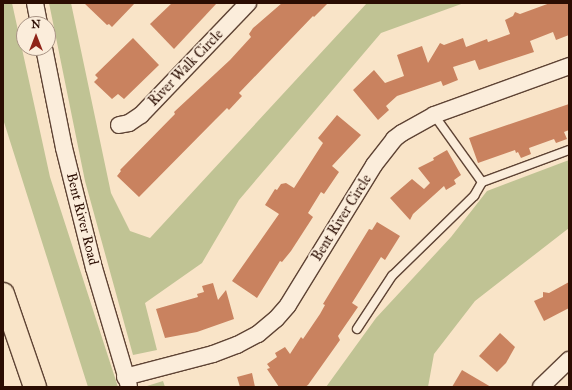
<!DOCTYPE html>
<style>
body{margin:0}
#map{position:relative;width:572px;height:390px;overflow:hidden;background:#f9e4c8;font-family:"IM FELL Great Primer",serif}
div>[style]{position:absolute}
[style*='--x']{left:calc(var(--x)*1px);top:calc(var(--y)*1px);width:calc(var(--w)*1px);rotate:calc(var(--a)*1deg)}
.green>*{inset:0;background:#c0c394}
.building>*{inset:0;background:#c9825f}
.roads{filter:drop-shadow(1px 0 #5e4334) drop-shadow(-1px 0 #5e4334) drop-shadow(0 1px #5e4334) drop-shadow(0 -1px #5e4334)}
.service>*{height:8px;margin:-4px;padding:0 4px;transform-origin:4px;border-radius:4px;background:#fbeddb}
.minor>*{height:16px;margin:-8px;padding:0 8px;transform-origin:8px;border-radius:8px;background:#fbeddb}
.motorway>*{height:22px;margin:-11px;padding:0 11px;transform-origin:11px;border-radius:11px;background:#f9e4c8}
span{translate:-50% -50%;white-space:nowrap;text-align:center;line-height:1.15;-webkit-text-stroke:3.5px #fbeddb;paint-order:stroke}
.street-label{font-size:14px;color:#2b0d02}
.frame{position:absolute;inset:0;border:4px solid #2b0d02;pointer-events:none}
.north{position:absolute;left:16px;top:16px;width:40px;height:40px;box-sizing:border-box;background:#fbeddb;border:1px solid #a89384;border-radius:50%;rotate:0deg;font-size:11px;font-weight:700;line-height:16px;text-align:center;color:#2b0d02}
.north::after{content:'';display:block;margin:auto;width:14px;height:18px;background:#8f2418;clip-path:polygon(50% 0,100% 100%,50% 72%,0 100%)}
</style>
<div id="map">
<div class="green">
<div style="clip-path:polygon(3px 3px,12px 3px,50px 177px,118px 387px,88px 387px,3px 119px)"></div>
<div style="clip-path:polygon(49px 3px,71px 3px,111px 193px,130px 231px,150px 238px,367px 3px,464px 3px,381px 33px,239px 200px,202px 263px,145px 303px,157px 350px,133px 355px,85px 181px)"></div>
<div style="clip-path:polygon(569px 160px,569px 228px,475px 301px,434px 354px,428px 387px,326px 387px,376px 318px,451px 237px,487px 191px)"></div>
<div style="clip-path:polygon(163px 381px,165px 387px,147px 386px)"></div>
</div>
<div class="building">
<div style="clip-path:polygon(84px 3px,135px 3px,112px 27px,109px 24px,107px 25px)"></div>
<div style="clip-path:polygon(172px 3px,217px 3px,174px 49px,150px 24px)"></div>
<div style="clip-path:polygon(282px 3px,328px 3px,314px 17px,313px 16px,239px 93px,242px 96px,229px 110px,227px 108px,216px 119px,139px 197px,117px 176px,121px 171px,120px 170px,175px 114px,174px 112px,230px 60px,251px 37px,249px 34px,253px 28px)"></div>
<div style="clip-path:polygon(550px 3px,569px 3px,569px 35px,556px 40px,553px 32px,530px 41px,534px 52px,479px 70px,475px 60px,453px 67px,458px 80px,443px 86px,441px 81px,397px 96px,386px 106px,389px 110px,378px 120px,353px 90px,374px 70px,385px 83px,404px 76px,397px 55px,422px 46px,428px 63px,440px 43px,444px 45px,463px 38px,466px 47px,487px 39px,488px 42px,510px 34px,505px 20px,513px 16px,515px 12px,520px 14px)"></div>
<div style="clip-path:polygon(133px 38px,159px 65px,124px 99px,118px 94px,112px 99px,94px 82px,98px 78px,95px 75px)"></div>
<div style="clip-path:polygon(569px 104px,569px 130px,564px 132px,567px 139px,556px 143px,554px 139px,529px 148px,531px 154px,521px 158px,518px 152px,516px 153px,515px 150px,478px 163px,469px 138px)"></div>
<div style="clip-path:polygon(337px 115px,361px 135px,332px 166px,339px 172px,324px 194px,321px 192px,308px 213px,313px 217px,291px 251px,282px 262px,280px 261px,257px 298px,232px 281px,279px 214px,265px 205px,275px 189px,277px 190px,281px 184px,286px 183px,294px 188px,323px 143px,318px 138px)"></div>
<div style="clip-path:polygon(447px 150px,461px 175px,454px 180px,456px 184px,446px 190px,444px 186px,413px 214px,410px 220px,390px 198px,412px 179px,424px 189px,430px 183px,418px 168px,434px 160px,433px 158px)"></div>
<div style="clip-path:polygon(377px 222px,400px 236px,385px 260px,381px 257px,352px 303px,358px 307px,338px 336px,340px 340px,308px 385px,305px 387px,279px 387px,267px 369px,270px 368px,267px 364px,277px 357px,275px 353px,285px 347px,290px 354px,301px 337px,303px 339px,320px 314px,325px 305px,323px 304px,369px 229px,372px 230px)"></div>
<div style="clip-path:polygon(569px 282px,569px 308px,544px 321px,534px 301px,543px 297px,543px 292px,549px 293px)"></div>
<div style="clip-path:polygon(213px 283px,218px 300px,226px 290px,234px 319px,197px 332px,165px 338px,156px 309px,198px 297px,197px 294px,204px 292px,202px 286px)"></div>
<div style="clip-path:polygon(500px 333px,515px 347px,506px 363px,497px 372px,479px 356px)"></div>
<div style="clip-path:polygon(462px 370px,491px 387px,452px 387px)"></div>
<div style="clip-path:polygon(252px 373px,255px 387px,240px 387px,237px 377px)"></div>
</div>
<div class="roads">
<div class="service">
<div style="--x:434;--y:115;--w:82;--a:54.4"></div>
<div style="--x:357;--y:329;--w:64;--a:-56.6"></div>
<div style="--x:392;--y:276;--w:115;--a:-44.3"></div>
<div style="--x:474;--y:196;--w:16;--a:-60"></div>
<div style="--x:482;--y:182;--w:93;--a:-20.2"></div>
</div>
<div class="minor">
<div style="--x:35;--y:3;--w:21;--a:79"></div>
<div style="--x:44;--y:48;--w:102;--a:78.7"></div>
<div style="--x:64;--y:148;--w:124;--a:76"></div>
<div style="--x:94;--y:268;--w:123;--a:73.5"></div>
<div style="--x:119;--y:125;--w:10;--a:-11"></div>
<div style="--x:129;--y:123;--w:14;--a:-34"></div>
<div style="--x:141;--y:115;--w:155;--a:-46.3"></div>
<div style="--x:125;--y:377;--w:91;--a:-14.6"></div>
<div style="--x:213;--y:354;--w:26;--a:-21"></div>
<div style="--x:237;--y:345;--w:24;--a:-28"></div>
<div style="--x:258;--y:334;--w:23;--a:-40"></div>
<div style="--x:276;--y:319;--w:18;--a:-49"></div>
<div style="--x:288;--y:305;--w:164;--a:-58.4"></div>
<div style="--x:374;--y:165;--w:33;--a:-52"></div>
<div style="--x:394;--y:139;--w:10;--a:-37"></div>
<div style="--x:402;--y:133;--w:37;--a:-29"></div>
<div style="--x:434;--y:115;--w:144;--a:-19.9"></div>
<div style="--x:541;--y:387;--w:39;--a:-44"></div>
</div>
<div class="motorway">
<div style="--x:3;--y:294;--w:98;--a:71"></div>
</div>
</div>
<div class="street-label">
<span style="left:186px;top:68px;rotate:-46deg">River Walk Circle</span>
<span style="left:342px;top:218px;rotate:-58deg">Bent River Circle</span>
<span style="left:82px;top:219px;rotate:76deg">Bent River Road</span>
</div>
<div class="frame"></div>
<div class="north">N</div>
</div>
